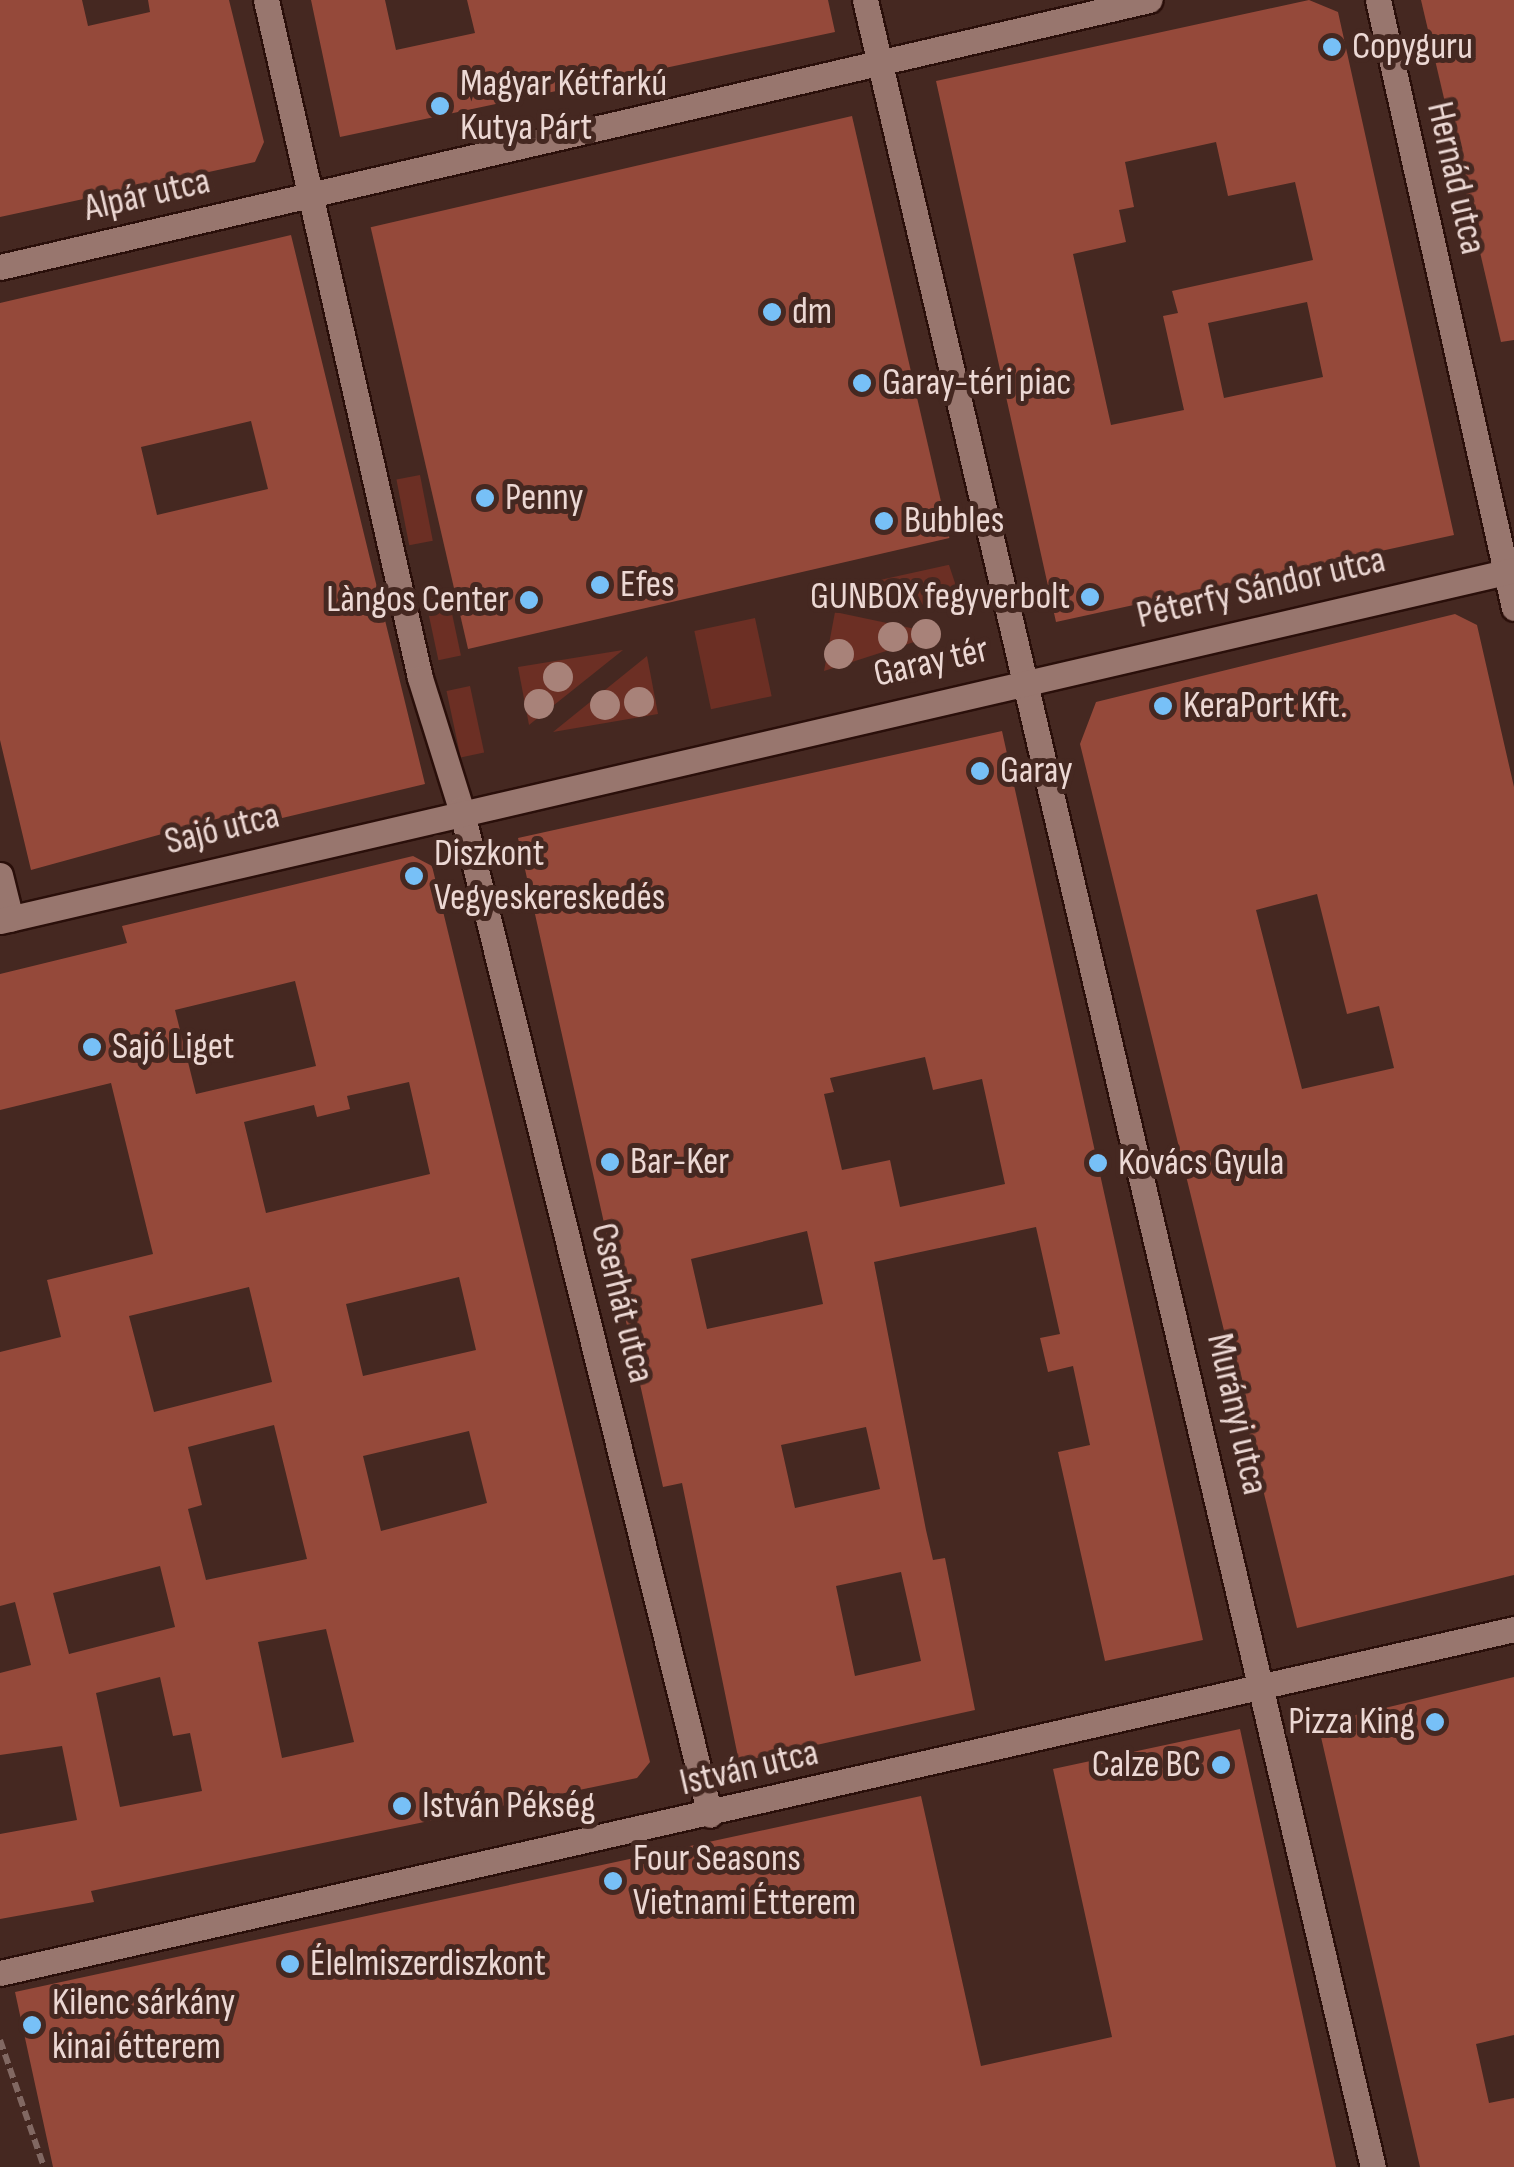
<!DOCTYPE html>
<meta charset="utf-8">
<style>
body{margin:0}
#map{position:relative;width:1514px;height:2167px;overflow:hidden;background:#452821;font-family:"Sofia Sans Condensed",sans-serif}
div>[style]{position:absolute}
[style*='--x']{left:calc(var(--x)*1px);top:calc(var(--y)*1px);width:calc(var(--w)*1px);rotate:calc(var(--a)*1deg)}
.green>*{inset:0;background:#6c2f24;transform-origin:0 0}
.building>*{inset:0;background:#95493a;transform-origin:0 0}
.path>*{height:6px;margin-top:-3px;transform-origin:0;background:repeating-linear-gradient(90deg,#816862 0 10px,transparent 0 15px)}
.roads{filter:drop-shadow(2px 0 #2a0f0a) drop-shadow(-2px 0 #2a0f0a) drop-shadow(0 2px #2a0f0a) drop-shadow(0 -2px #2a0f0a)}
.minor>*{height:25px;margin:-12.5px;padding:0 12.5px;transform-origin:12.5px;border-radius:12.5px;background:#98766e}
.trees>*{width:30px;height:30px;margin:-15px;border-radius:50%;background:#a88279}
.dots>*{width:28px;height:28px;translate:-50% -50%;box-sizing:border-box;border:5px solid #452821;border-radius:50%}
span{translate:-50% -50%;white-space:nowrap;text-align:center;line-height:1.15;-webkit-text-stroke:10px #452821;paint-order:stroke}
.poi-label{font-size:38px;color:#ecd8d4}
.left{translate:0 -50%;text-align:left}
.right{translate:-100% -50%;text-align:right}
.street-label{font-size:38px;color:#ecd8d4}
</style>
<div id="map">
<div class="green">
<div style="left:420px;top:475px;width:67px;height:24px;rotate:79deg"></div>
<div style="clip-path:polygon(949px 565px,965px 613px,839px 589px,948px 565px)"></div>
<div style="left:447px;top:590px;width:67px;height:23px;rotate:78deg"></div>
<div style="clip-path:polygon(835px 612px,939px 634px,824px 671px)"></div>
<div style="left:755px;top:618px;width:80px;height:62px;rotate:78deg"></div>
<div style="clip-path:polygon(623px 650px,529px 725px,518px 667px)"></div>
<div style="clip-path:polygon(647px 656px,658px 714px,553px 732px)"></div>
<div style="left:470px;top:686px;width:68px;height:24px;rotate:78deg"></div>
</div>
<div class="building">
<div style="clip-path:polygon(0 0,82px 0,88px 26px,150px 12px,148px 0,229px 0,264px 142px,255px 162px,0 217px)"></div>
<div style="clip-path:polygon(311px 0,385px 0,396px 50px,475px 33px,467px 0,828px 0,835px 32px,340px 137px)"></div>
<div style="clip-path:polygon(evenodd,1309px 0,1338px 12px,1454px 535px,1056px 622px,936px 81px,1309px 0,1216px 142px,1228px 196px,1295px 182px,1313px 260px,1172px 291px,1178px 313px,1163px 316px,1184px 410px,1111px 425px,1073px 254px,1126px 242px,1119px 210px,1134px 207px,1125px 162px,1216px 142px,1309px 0,1307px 302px,1323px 377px,1224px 398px,1208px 323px,1307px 302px)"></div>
<div style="clip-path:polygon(1421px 0,1514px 0,1514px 340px,1501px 342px)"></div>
<div style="left:852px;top:116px;width:433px;height:494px;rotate:77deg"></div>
<div style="clip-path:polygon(evenodd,291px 235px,425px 784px,257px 824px,253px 809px,31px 870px,0 740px,0 303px,291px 235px,251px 421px,268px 489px,157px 515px,141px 447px,251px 421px)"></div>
<div style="clip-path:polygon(evenodd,1455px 614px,1477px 625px,1514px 787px,1514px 1575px,1297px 1628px,1080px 744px,1096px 702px,1455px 614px,1317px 894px,1347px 1014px,1379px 1006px,1394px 1068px,1302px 1089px,1256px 910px,1317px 894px)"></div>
<div style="clip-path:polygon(evenodd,1002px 731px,1203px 1640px,1105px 1661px,1058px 1452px,1090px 1445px,1073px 1366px,1048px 1372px,1040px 1338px,1060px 1334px,1036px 1227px,874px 1262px,926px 1530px,933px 1560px,945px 1558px,975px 1710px,739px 1762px,682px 1483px,663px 1487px,518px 838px,1002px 731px,925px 1057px,933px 1090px,982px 1079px,1005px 1184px,900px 1207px,890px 1160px,842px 1170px,824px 1094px,834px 1092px,830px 1078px,925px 1057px,1002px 731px,807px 1231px,823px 1304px,707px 1329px,691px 1259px,807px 1231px,1002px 731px,866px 1427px,880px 1489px,795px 1508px,781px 1445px,866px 1427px,1002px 731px,901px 1572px,921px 1661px,855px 1676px,836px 1586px,901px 1572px)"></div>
<div style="clip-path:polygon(evenodd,413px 856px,432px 866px,650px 1762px,637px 1778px,91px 1891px,94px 1902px,0 1919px,0 1834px,77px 1820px,62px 1746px,0 1755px,0 1673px,31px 1665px,15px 1602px,0 1606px,0 1352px,61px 1337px,47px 1280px,153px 1254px,111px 1083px,0 1110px,0 974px,127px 943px,122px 926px,413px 856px,295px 981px,316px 1066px,196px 1094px,175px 1010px,295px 981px,413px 856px,409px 1082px,430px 1174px,266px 1213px,244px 1122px,314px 1105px,317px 1117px,350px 1109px,347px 1096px,409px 1082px,413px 856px,459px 1277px,476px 1350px,363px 1376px,346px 1304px,459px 1277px,413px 856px,249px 1287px,272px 1382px,154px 1412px,129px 1316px,249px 1287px,413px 856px,274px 1425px,307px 1559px,206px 1580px,188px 1509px,202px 1505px,188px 1447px,274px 1425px,413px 856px,469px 1431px,487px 1503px,381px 1531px,363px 1456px,469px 1431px,413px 856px,160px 1566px,175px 1627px,69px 1654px,53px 1593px,160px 1566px,413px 856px,326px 1629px,354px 1742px,282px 1758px,258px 1642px,326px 1629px,413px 856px,160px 1677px,173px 1736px,190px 1733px,202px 1791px,120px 1807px,96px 1693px,160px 1677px)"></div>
<div style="clip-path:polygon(1514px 1677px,1514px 2035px,1476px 2044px,1489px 2103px,1514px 2098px,1514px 2167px,1420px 2167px,1318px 1724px)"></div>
<div style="clip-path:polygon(1240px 1729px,1336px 2167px,53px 2167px,15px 1992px,921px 1796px,981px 2066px,1112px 2037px,1053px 1769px)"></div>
</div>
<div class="path">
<div style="--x:0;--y:2040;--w:134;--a:70.9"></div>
</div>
<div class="roads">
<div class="minor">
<div style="--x:266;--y:0;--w:695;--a:77.2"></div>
<div style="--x:420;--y:678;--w:137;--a:72.6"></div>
<div style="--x:461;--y:809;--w:1036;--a:76.1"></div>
<div style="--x:865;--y:0;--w:2226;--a:76.81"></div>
<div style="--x:1378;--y:0;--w:623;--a:77.39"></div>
<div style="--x:0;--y:267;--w:1180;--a:-13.08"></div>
<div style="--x:0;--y:875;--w:45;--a:76"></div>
<div style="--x:0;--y:921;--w:1554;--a:-13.05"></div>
<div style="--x:0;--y:1973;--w:1553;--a:-12.8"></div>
</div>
</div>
<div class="trees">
<div style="left:926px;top:634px"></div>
<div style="left:893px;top:637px"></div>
<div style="left:839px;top:654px"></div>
<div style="left:558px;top:677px"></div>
<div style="left:639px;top:702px"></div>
<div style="left:539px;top:704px"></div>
<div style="left:605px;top:705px"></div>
</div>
<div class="dots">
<div style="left:1332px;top:47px;background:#77c0f7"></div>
<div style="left:440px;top:106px;background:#77c0f7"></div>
<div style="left:772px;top:312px;background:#77c0f7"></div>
<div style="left:862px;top:383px;background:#77c0f7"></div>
<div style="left:485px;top:498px;background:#77c0f7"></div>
<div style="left:884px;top:521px;background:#77c0f7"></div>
<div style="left:600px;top:585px;background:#77c0f7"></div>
<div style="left:1090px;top:597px;background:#77c0f7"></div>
<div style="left:529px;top:600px;background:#77c0f7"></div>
<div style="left:1163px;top:706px;background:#77c0f7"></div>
<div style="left:980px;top:771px;background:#77c0f7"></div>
<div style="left:414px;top:876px;background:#77c0f7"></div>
<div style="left:92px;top:1047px;background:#77c0f7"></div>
<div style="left:610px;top:1162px;background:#77c0f7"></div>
<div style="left:1098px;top:1163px;background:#77c0f7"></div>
<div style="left:1435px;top:1722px;background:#77c0f7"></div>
<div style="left:1221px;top:1765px;background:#77c0f7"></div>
<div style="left:402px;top:1806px;background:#77c0f7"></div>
<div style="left:613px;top:1881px;background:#77c0f7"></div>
<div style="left:290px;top:1964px;background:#77c0f7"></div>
<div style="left:32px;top:2025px;background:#77c0f7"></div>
</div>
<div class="poi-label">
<span class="left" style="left:1352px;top:47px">Copyguru</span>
<span class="left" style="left:460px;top:106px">Magyar Kétfarkú<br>Kutya Párt</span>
<span class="left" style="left:792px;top:312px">dm</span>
<span class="left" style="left:882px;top:383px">Garay-téri piac</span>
<span class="left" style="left:505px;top:498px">Penny</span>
<span class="left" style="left:904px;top:521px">Bubbles</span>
<span class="left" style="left:620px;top:585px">Efes</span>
<span class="right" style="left:1070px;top:597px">GUNBOX fegyverbolt</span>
<span class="right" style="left:509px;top:600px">Làngos Center</span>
<span class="left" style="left:1183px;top:706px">KeraPort Kft.</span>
<span class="left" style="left:1000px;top:771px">Garay</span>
<span class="left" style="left:434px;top:876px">Diszkont<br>Vegyeskereskedés</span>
<span class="left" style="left:112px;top:1047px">Sajó Liget</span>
<span class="left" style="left:630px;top:1162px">Bar-Ker</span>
<span class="left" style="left:1118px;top:1163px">Kovács Gyula</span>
<span class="right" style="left:1415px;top:1722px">Pizza King</span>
<span class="right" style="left:1201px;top:1765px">Calze BC</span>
<span class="left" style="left:422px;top:1806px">István Pékség</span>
<span class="left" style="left:633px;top:1881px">Four Seasons<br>Vietnami Étterem</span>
<span class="left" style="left:310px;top:1964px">Élelmiszerdiszkont</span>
<span class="left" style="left:52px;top:2025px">Kilenc sárkány<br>kinai étterem</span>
</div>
<div class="street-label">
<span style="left:1456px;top:178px;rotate:77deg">Hernád utca</span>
<span style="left:147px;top:195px;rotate:-13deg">Alpár utca</span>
<span style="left:1261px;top:588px;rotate:-13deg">Péterfy Sándor utca</span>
<span style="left:931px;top:662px;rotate:-13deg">Garay tér</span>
<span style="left:222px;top:829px;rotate:-14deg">Sajó utca</span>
<span style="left:622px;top:1303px;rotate:76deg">Cserhát utca</span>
<span style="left:1237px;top:1414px;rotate:77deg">Murányi utca</span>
<span style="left:749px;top:1768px;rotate:-13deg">István utca</span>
</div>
</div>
